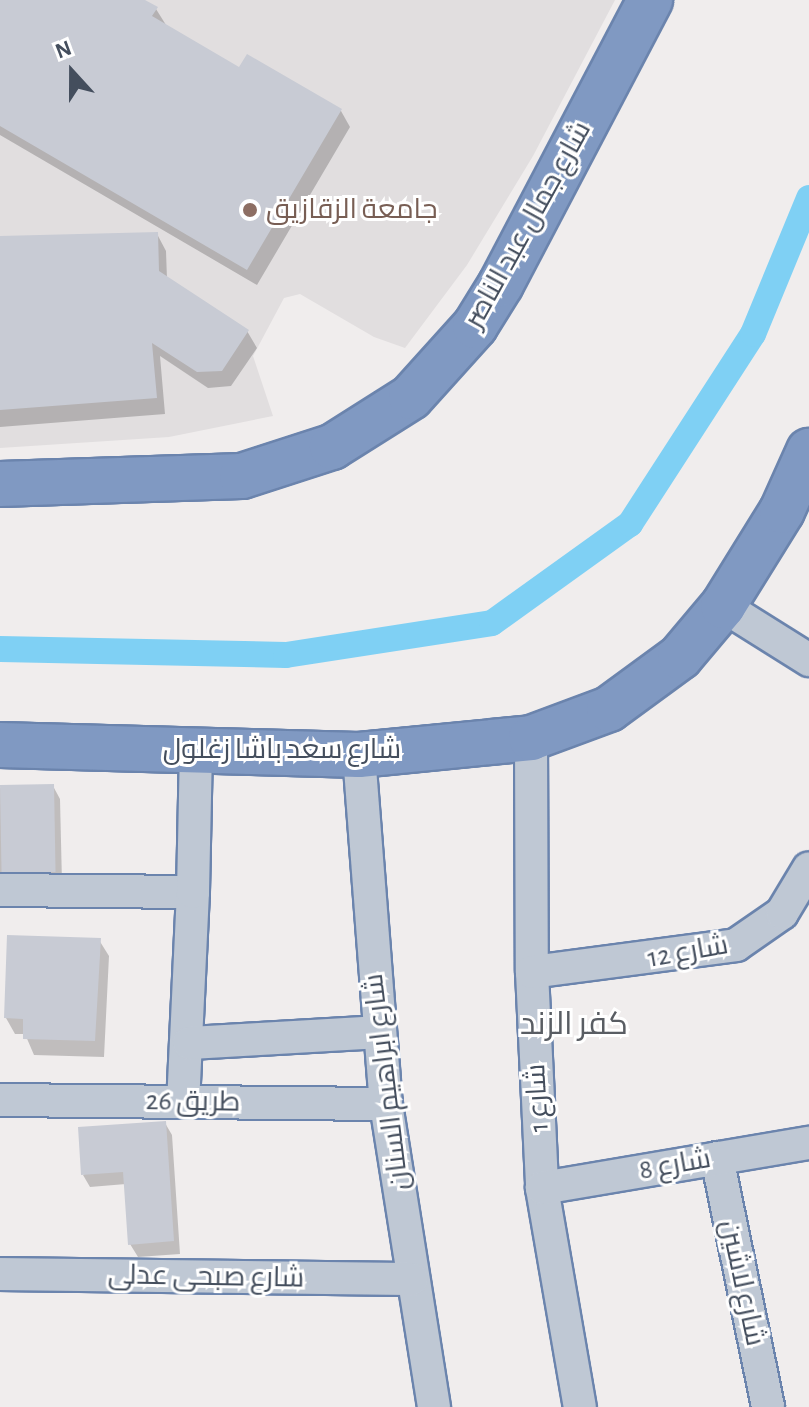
<!DOCTYPE html>
<meta charset="utf-8">
<style>
body{margin:0}
#map{position:relative;width:809px;height:1407px;overflow:hidden;background:#f0eded;font-family:"Alegreya Sans",Cairo,sans-serif}
div>[style]{position:absolute}
[style*='--x']{left:calc(var(--x)*1px);top:calc(var(--y)*1px);width:calc(var(--w)*1px);rotate:calc(var(--a)*1deg)}
.education>*{inset:0;background:#e1dedf}
.shadow>*{inset:0;background:#0003}
.canal>*{height:26px;margin:-13px;padding:0 13px;transform-origin:13px;border-radius:13px;background:#7fd0f4}
.building>*{inset:0;background:#c8cbd4;transform-origin:0 0}
.roads{filter:drop-shadow(2px 0 #6b84ad) drop-shadow(-2px 0 #6b84ad) drop-shadow(0 2px #6b84ad) drop-shadow(0 -2px #6b84ad)}
.minor>*{height:32px;margin:-16px;padding:0 16px;transform-origin:16px;border-radius:16px;background:#bfc8d4}
.highway>*{height:44px;margin:-22px;padding:0 22px;transform-origin:22px;border-radius:22px;background:#8099c2}
.dots>*{width:22px;height:22px;translate:-50% -50%;box-sizing:border-box;border:4px solid #fff;border-radius:50%}
span{translate:-50% -50%;white-space:nowrap;text-align:center;line-height:1.15;-webkit-text-stroke:6px #fff;paint-order:stroke}
.education-label{font-size:28px;color:#785e54}
.left{translate:0 -50%;text-align:left}
.street-label{font-size:28px;color:#444e5d}
.quarter-label{font-size:32px;color:#595d63}
.north{position:absolute;left:32px;top:32px;width:80px;height:80px;-webkit-text-stroke:6px #fff;paint-order:stroke;rotate:339deg;font-size:22px;font-weight:700;line-height:32px;text-align:center;color:#444e5d}
.north::after{content:'';display:block;margin:auto;width:28px;height:36px;background:#444e5d;clip-path:polygon(50% 0,100% 100%,50% 72%,0 100%)}
</style>
<div id="map">
<div class="education">
<div style="clip-path:polygon(0 0,615px 0,533px 156px,467px 265px,405px 348px,374px 337px,300px 294px,284px 298px,253px 356px,273px 416px,169px 437px,0 448px)"></div>
</div>
<div class="shadow">
<div style="clip-path:polygon(0 0,141px 0,156px 9px,166px 25px,240px 70px,248px 56px,341px 111px,350px 127px,257px 285px,0 135px)"></div>
<div style="clip-path:polygon(157px 234px,166px 251px,167px 279px,247px 331px,257px 348px,231px 386px,208px 388px,160px 356px,165px 414px,0 427px,0 238px)"></div>
<div style="clip-path:polygon(53px 786px,60px 799px,62px 883px,0 888px,0 788px)"></div>
<div style="clip-path:polygon(99px 940px,109px 956px,104px 1057px,34px 1055px,25px 1034px,15px 1034px,6px 1018px)"></div>
<div style="clip-path:polygon(165px 1123px,172px 1135px,180px 1254px,138px 1257px,130px 1244px,126px 1184px,90px 1187px,83px 1175px)"></div>
</div>
<div class="canal">
<div style="--x:0;--y:649;--w:286;--a:1.2"></div>
<div style="--x:286;--y:655;--w:208;--a:-8.8"></div>
<div style="--x:492;--y:623;--w:170;--a:-35.7"></div>
<div style="--x:630;--y:524;--w:226;--a:-57.1"></div>
<div style="--x:753;--y:334;--w:147;--a:-67.6"></div>
</div>
<div class="building">
<div style="clip-path:polygon(0 0,145px 0,158px 7px,152px 16px,239px 67px,247px 54px,342px 109px,247px 270px,0 126px)"></div>
<div style="clip-path:polygon(158px 232px,159px 271px,249px 330px,222px 371px,197px 372px,152px 343px,157px 398px,0 410px,0 236px)"></div>
<div style="left:54px;top:784px;width:88px;height:54px;rotate:89deg"></div>
<div style="clip-path:polygon(7px 935px,101px 938px,95px 1041px,23px 1039px,23px 1019px,4px 1018px)"></div>
<div style="clip-path:polygon(166px 1121px,174px 1241px,128px 1245px,123px 1172px,81px 1175px,78px 1127px)"></div>
</div>
<div class="roads">
<div class="minor">
<div style="--x:723;--y:606;--w:102;--a:32.1"></div>
<div style="--x:531;--y:738;--w:234;--a:89.8"></div>
<div style="--x:532;--y:972;--w:216;--a:87.3"></div>
<div style="--x:542;--y:1188;--w:222;--a:80.2"></div>
<div style="--x:359;--y:755;--w:350;--a:85.6"></div>
<div style="--x:386;--y:1104;--w:307;--a:81"></div>
<div style="--x:0;--y:890;--w:193;--a:0.6"></div>
<div style="--x:193;--y:892;--w:210;--a:92.7"></div>
<div style="--x:193;--y:892;--w:140;--a:-88.8"></div>
<div style="--x:532;--y:972;--w:206;--a:-7.5"></div>
<div style="--x:736;--y:945;--w:56;--a:-34.8"></div>
<div style="--x:782;--y:913;--w:52;--a:-59"></div>
<div style="--x:189;--y:1043;--w:189;--a:-3.3"></div>
<div style="--x:0;--y:1100;--w:386;--a:0.6"></div>
<div style="--x:717;--y:1158;--w:254;--a:78.4"></div>
<div style="--x:542;--y:1188;--w:271;--a:-9.6"></div>
<div style="--x:0;--y:1274;--w:412;--a:0.7"></div>
</div>
<div class="highway">
<div style="--x:0;--y:484;--w:242;--a:-1.9"></div>
<div style="--x:242;--y:476;--w:95;--a:-17.9"></div>
<div style="--x:332;--y:447;--w:93;--a:-32.3"></div>
<div style="--x:411;--y:397;--w:96;--a:-48"></div>
<div style="--x:475;--y:326;--w:49;--a:-58.2"></div>
<div style="--x:501;--y:284;--w:321;--a:-62.3"></div>
<div style="--x:0;--y:745;--w:359;--a:1.6"></div>
<div style="--x:359;--y:755;--w:173;--a:-5.6"></div>
<div style="--x:531;--y:738;--w:83;--a:-20.4"></div>
<div style="--x:609;--y:709;--w:88;--a:-36.2"></div>
<div style="--x:680;--y:657;--w:67;--a:-49.9"></div>
<div style="--x:723;--y:606;--w:112;--a:-58.2"></div>
<div style="--x:782;--y:511;--w:66;--a:-65.8"></div>
</div>
</div>
<div class="dots">
<div style="left:250px;top:210px;background:#8d6e63"></div>
</div>
<div class="education-label">
<span class="left" style="left:266px;top:210px">جامعة الزقازيق</span>
</div>
<div class="street-label">
<span style="left:528px;top:225px;rotate:-61deg">شارع جمال عبد الناصر</span>
<span style="left:282px;top:750px">شارع سعد باشا زغلول</span>
<span style="left:688px;top:952px;rotate:-10deg">شارع 12</span>
<span style="left:387px;top:1082px;rotate:-97deg">شارع ابراهيم السنان</span>
<span style="left:538px;top:1098px;rotate:-93deg">شارع 1</span>
<span style="left:193px;top:1102px;rotate:1deg">طريق 26</span>
<span style="left:675px;top:1165px;rotate:-10deg">شارع 8</span>
<span style="left:206px;top:1277px;rotate:1deg">شارع صبحى عدلى</span>
<span style="left:742px;top:1283px;rotate:78deg">شارع لاشين</span>
</div>
<div class="quarter-label">
<span style="left:574px;top:1024px">كفر الزند</span>
</div>
<div class="north">N</div>
</div>
